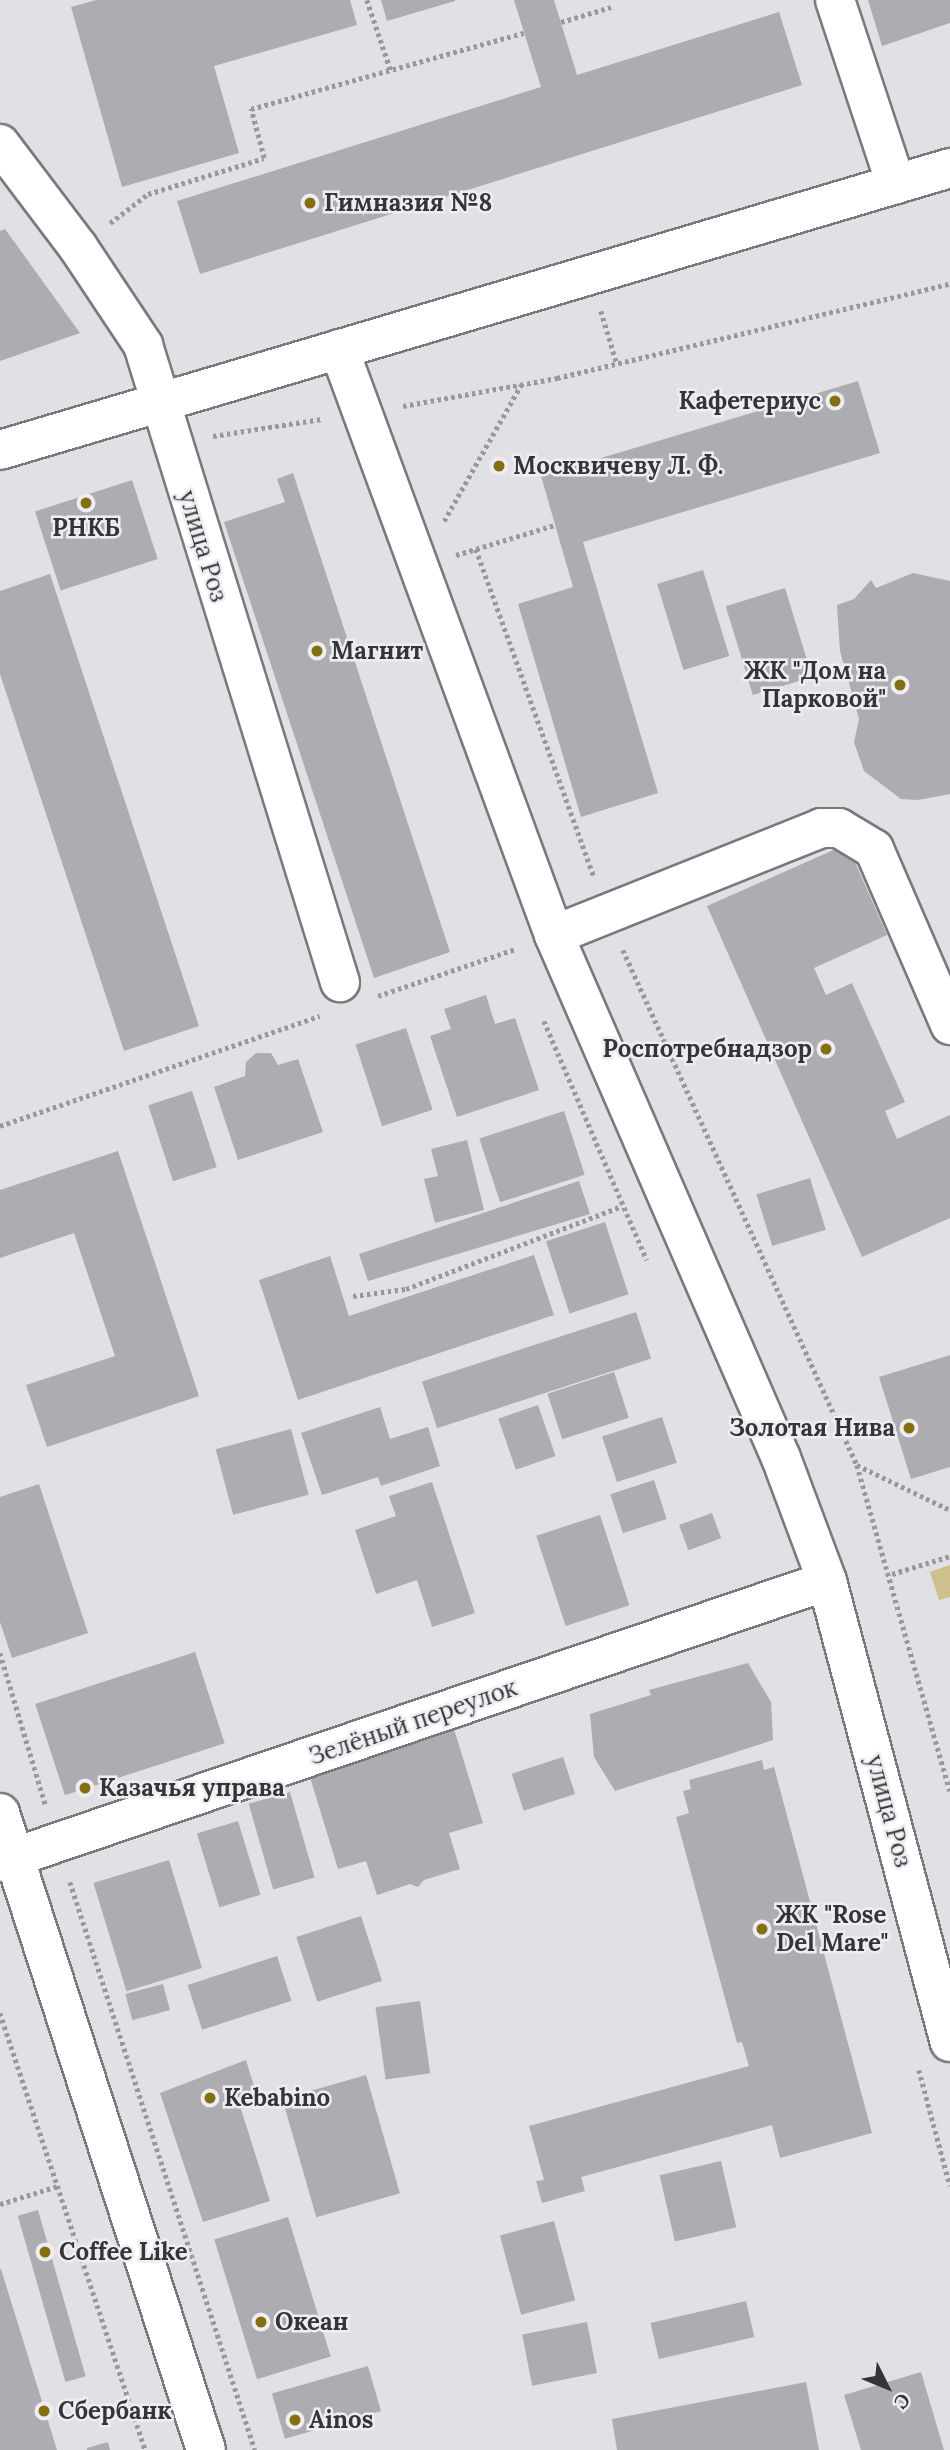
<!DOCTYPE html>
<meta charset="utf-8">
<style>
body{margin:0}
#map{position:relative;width:950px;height:2450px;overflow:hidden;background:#e0e0e5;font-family:Lora,serif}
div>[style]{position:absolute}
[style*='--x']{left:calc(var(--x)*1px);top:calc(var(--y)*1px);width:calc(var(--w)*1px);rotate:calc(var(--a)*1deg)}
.green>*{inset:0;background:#cec08a}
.building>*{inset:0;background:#adacb1;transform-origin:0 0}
.path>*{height:4.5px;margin-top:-2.25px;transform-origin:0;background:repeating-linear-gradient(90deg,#99999d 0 3.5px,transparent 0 7px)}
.roads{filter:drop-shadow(2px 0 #79787d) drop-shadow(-2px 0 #79787d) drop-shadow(0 2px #79787d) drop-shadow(0 -2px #79787d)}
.minor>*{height:38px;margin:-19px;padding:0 19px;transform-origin:19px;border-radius:19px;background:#fff}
.dots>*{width:19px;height:19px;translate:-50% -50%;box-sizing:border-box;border:4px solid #eeedf2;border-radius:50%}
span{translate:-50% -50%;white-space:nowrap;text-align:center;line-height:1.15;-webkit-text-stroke:5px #eeedf2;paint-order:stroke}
.poi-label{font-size:24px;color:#353537;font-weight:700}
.left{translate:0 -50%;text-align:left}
.right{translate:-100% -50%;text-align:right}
.street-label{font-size:24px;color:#353537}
.north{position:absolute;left:852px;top:2352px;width:70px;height:70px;-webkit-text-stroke:5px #eeedf2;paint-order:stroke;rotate:133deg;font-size:19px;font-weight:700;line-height:28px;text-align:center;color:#353537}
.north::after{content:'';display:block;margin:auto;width:24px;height:32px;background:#353537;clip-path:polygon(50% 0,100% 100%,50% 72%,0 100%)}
</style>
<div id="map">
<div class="green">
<div style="clip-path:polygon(950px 1565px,950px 1597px,939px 1600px,930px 1572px)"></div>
</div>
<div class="building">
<div style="clip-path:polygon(96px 0,350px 0,357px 25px,214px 66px,239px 153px,122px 187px,71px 7px)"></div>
<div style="clip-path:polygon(381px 0,455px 0,455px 1px,387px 21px)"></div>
<div style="clip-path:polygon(514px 0,554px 0,577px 75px,779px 12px,802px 85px,200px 274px,177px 201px,541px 87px)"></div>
<div style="clip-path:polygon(868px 0,950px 0,950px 23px,882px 46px)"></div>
<div style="clip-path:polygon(5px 229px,80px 333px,0 361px,0 231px)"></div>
<div style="clip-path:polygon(858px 381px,880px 453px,583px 542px,658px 793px,581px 817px,518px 604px,573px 587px,541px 476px)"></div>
<div style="clip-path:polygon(293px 473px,450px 952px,374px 978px,224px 522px,285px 502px,277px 479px)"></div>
<div style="left:132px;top:480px;width:83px;height:102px;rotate:72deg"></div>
<div style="left:703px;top:570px;width:90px;height:48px;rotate:73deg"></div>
<div style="clip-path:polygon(913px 573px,950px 581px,950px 794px,918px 800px,901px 799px,864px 771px,854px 742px,859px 719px,840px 651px,837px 605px,854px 599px,871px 580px,876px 588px)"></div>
<div style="clip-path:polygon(50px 574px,199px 1026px,124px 1051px,0 674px,0 591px)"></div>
<div style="left:785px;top:588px;width:93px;height:62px;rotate:73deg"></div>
<div style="clip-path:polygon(847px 844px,887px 935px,814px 968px,826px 995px,852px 983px,905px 1102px,885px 1111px,897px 1139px,950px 1115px,950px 1218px,862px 1257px,707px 906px)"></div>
<div style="clip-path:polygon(486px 995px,495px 1024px,515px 1018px,539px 1090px,457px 1117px,430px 1036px,451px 1029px,444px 1009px)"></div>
<div style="left:406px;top:1028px;width:86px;height:53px;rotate:72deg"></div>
<div style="clip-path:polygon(256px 1053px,271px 1053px,278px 1065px,298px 1059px,323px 1132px,238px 1160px,214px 1087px,245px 1076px,246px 1062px)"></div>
<div style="left:192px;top:1091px;width:80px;height:46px;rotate:72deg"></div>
<div style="left:564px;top:1111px;width:67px;height:89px;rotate:72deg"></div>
<div style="clip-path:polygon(467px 1140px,484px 1210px,435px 1223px,424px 1179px,438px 1176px,431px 1149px)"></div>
<div style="clip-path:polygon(118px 1151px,199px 1396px,47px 1447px,26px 1385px,115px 1356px,74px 1233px,0 1258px,0 1190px)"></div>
<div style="left:810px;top:1178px;width:54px;height:56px;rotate:73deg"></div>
<div style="clip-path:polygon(579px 1181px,590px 1214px,368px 1281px,359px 1254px)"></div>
<div style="left:605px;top:1222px;width:76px;height:62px;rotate:72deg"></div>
<div style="clip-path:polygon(534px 1255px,554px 1315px,298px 1400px,259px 1280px,330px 1256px,349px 1316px)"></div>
<div style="left:636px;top:1312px;width:49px;height:225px;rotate:72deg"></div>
<div style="clip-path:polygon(950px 1355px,950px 1467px,911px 1479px,879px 1377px)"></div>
<div style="left:614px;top:1372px;width:48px;height:70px;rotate:72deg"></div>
<div style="left:538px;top:1405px;width:54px;height:42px;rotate:71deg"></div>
<div style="clip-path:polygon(380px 1407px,390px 1439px,428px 1427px,440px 1466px,381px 1486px,378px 1477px,322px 1495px,301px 1433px)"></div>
<div style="left:662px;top:1417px;width:48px;height:63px;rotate:72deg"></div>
<div style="left:291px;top:1429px;width:68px;height:78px;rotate:75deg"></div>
<div style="left:654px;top:1480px;width:41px;height:46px;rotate:72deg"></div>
<div style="clip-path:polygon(432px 1482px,475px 1613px,432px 1627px,417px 1580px,376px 1594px,355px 1530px,396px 1516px,389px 1496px)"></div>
<div style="clip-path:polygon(39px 1484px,88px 1633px,12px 1658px,0 1622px,0 1497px)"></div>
<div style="left:712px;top:1513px;width:27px;height:35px;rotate:70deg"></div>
<div style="left:600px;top:1515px;width:95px;height:67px;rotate:72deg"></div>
<div style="left:195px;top:1652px;width:96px;height:168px;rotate:72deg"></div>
<div style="clip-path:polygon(748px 1663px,771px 1702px,773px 1740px,615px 1791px,594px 1757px,590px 1714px,651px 1695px,649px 1690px)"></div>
<div style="clip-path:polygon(454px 1729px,483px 1823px,449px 1833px,460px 1869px,424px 1880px,418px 1887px,410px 1884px,377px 1895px,366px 1861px,338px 1869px,309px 1774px)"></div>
<div style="left:563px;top:1757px;width:39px;height:54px;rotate:72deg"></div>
<div style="clip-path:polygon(762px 1760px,764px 1770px,774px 1767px,872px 2133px,780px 2158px,772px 2125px,581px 2177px,585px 2191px,542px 2203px,536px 2181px,544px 2180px,529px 2126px,749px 2066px,742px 2042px,737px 2043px,676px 1817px,689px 1813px,683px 1791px,691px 1789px,689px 1780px)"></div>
<div style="left:290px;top:1792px;width:89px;height:43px;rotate:74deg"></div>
<div style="left:238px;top:1821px;width:77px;height:43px;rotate:73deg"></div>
<div style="left:169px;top:1860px;width:113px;height:79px;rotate:73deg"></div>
<div style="left:361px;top:1916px;width:68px;height:68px;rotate:72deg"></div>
<div style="left:277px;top:1956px;width:47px;height:94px;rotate:72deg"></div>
<div style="left:163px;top:1984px;width:27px;height:39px;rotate:75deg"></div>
<div style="left:420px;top:2001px;width:73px;height:45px;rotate:82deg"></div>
<div style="clip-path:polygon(246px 2060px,259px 2103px,241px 2109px,270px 2201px,203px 2222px,160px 2093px)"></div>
<div style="left:366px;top:2075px;width:123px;height:87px;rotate:74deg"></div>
<div style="left:721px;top:2161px;width:68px;height:63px;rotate:77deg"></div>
<div style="left:38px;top:2210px;width:173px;height:21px;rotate:74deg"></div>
<div style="left:288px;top:2217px;width:146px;height:77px;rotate:73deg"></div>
<div style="left:554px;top:2221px;width:82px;height:56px;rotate:75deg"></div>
<div style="clip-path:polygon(0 2269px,1px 2269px,57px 2450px,0 2450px)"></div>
<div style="left:746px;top:2301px;width:37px;height:98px;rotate:77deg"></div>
<div style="left:587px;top:2322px;width:52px;height:66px;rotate:79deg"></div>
<div style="left:368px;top:2366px;width:47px;height:100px;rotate:74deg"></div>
<div style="clip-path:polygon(921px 2372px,944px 2450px,861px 2450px,844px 2395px)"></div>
<div style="clip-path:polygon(806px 2382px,819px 2450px,617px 2450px,612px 2419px)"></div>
<div style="clip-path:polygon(108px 2442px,110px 2450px,87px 2450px,87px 2448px)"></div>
</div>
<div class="path">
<div style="--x:367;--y:0;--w:75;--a:71.3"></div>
<div style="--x:561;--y:22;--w:52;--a:-16.7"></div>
<div style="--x:110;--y:223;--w:48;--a:-37.3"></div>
<div style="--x:148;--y:194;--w:121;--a:-17.2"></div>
<div style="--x:264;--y:158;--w:51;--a:-104.9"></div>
<div style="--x:251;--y:109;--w:283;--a:-15.6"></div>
<div style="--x:601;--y:311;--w:55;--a:73.2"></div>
<div style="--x:403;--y:406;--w:157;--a:-10.3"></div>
<div style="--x:557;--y:378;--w:404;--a:-13.5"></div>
<div style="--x:213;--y:436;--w:110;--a:-8.9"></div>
<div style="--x:444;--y:521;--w:156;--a:-60.5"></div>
<div style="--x:476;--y:549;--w:349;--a:70.2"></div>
<div style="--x:456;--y:555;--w:103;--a:-16.9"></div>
<div style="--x:623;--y:950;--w:566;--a:65.56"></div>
<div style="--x:857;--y:1465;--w:339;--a:74.1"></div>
<div style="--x:378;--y:996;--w:145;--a:-18.9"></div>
<div style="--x:544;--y:1021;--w:260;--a:66.7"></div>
<div style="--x:0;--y:1126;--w:338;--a:-19"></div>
<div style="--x:353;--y:1296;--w:53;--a:-7.5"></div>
<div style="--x:406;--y:1289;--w:231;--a:-21"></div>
<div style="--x:857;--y:1465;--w:103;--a:25.8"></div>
<div style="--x:892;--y:1574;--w:61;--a:-17.2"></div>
<div style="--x:0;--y:1653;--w:160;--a:73.3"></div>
<div style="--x:70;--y:1882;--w:597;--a:71.96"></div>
<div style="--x:0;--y:2013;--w:460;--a:71.6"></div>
<div style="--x:919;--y:2070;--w:120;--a:75"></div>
<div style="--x:0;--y:2204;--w:61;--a:-17.2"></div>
</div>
<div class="roads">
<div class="minor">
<div style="--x:835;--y:0;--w:194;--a:71.7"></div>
<div style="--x:0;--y:144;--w:129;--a:52.9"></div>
<div style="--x:78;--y:247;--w:118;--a:56.4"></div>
<div style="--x:143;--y:345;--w:667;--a:72.82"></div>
<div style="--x:339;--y:349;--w:624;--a:69.85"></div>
<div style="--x:554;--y:935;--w:570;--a:66.54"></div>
<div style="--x:781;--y:1458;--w:131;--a:69.5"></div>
<div style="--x:827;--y:1581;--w:477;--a:75.1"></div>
<div style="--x:0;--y:450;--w:991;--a:-16.53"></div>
<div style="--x:554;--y:935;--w:288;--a:-21.8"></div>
<div style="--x:821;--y:828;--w:18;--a:0"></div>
<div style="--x:839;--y:828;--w:41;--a:31"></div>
<div style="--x:874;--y:849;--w:192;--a:66.6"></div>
<div style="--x:0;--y:1813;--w:669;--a:72.08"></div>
<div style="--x:0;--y:1862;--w:873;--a:-18.77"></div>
</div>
</div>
<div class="dots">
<div style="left:310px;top:203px;background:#857010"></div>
<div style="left:835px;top:401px;background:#857010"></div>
<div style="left:499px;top:466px;background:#857010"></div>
<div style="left:86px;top:503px;background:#857010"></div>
<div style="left:317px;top:651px;background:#857010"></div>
<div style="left:900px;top:685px;background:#857010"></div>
<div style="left:826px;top:1049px;background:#857010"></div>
<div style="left:909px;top:1428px;background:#857010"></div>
<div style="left:85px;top:1788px;background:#857010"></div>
<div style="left:762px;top:1929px;background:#857010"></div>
<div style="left:210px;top:2098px;background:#857010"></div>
<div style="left:45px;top:2252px;background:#857010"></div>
<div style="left:261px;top:2322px;background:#857010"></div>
<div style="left:44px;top:2411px;background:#857010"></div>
<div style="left:295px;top:2420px;background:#857010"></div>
</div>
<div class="poi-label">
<span class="left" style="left:324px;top:203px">Гимназия №8</span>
<span class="right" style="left:821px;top:401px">Кафетериус</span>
<span class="left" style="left:513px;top:466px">Москвичеву Л. Ф.</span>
<span style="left:86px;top:528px">РНКБ</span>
<span class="left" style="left:331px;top:651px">Магнит</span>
<span class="right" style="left:886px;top:685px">ЖК "Дом на<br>Парковой"</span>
<span class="right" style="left:812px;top:1049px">Роспотребнадзор</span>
<span class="right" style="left:895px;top:1428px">Золотая Нива</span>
<span class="left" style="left:99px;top:1788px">Казачья управа</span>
<span class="left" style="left:776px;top:1929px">ЖК "Rose<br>Del Mare"</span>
<span class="left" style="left:224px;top:2098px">Kebabino</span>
<span class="left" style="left:59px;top:2252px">Coffee Like</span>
<span class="left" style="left:275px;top:2322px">Океан</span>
<span class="left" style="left:58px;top:2411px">Сбербанк</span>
<span class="left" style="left:309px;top:2420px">Ainos</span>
</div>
<div class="street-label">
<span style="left:203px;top:546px;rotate:73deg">улица Роз</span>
<span style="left:413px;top:1722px;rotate:-19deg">Зелёный переулок</span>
<span style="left:889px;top:1811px;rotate:75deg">улица Роз</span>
</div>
<div class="north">С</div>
</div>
